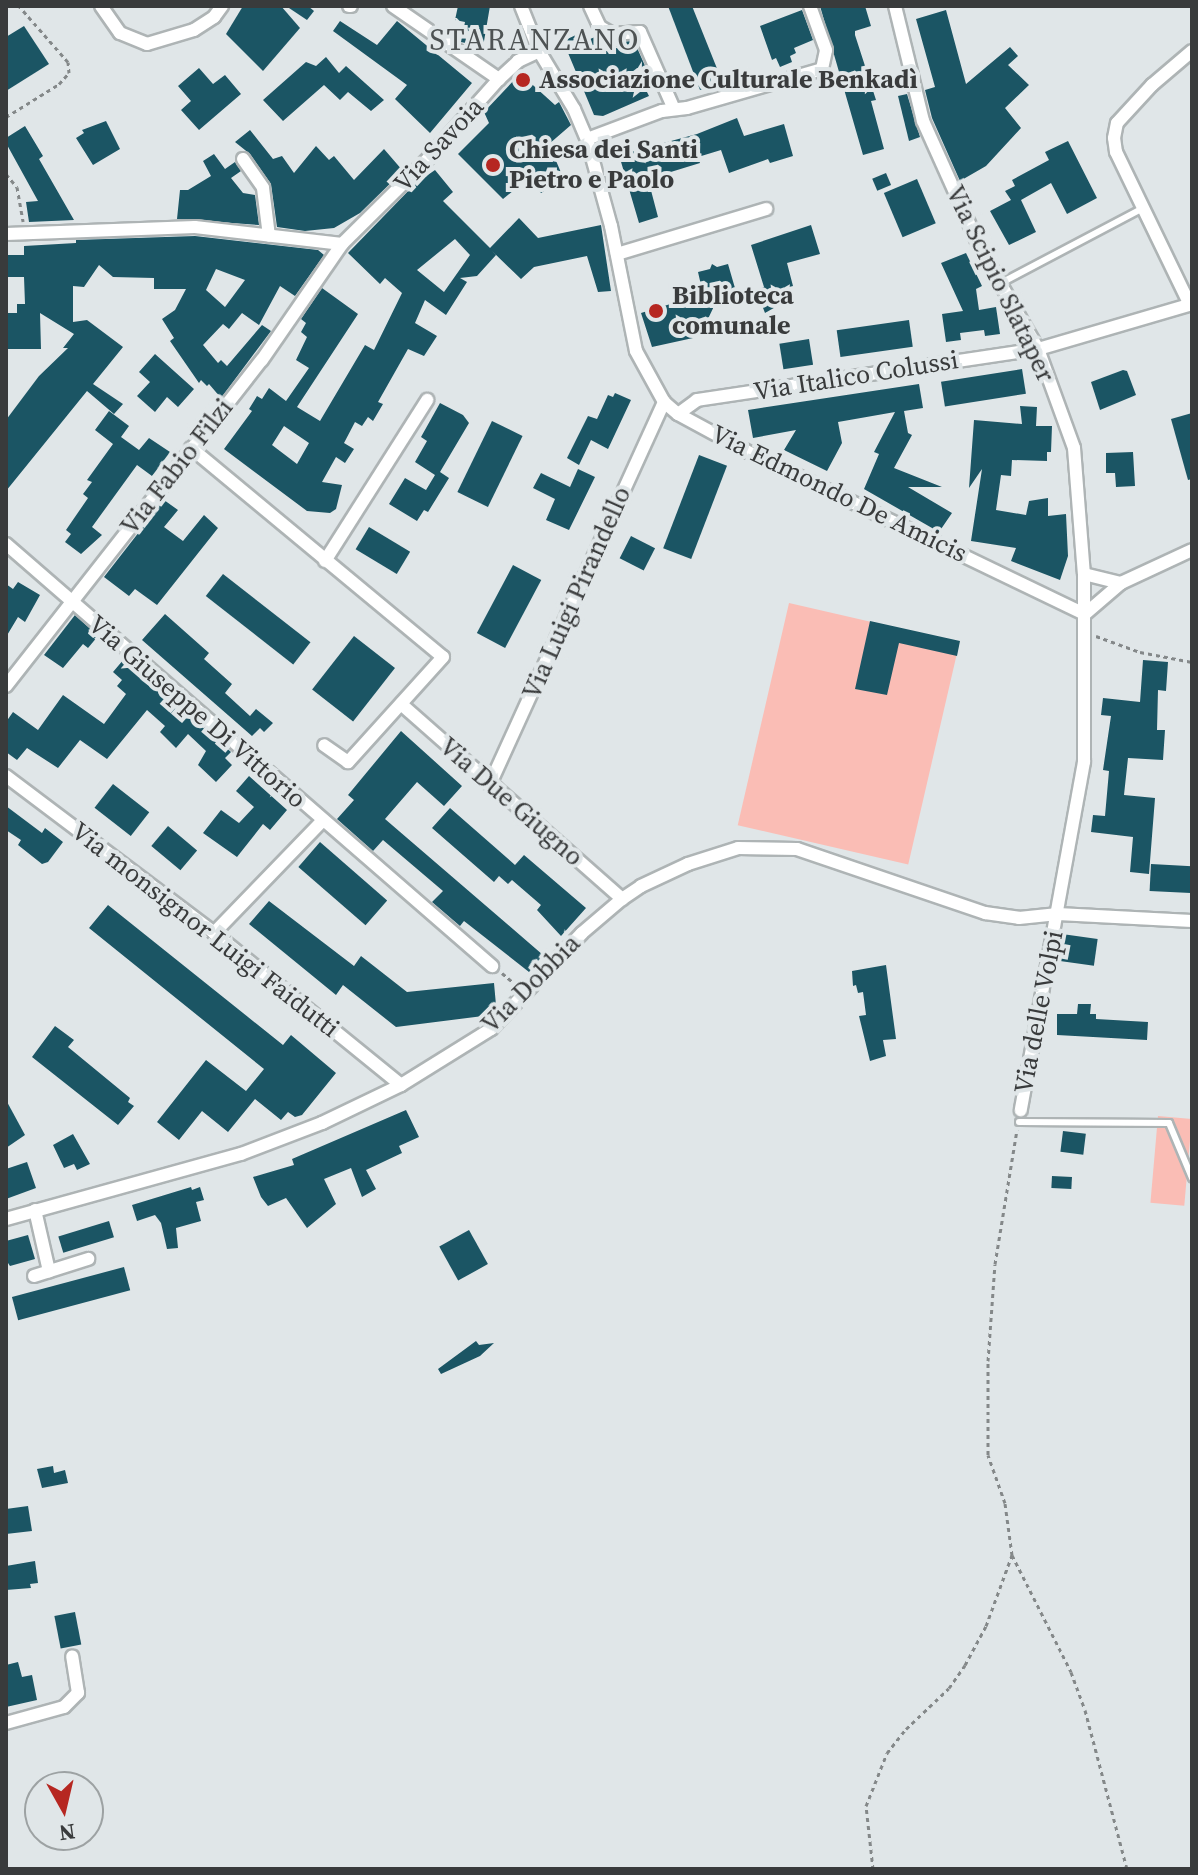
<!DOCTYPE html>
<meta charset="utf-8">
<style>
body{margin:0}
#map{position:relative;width:1198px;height:1875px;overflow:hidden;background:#e0e6e8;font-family:"Source Serif 4",serif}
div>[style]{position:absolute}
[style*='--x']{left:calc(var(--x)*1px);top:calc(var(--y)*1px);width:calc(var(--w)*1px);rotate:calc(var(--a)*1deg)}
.green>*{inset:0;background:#fabdb5;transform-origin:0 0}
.building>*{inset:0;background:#1b5564;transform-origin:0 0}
.path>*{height:3px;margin-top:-1.5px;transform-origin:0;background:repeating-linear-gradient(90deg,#848889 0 4px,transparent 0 8px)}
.roads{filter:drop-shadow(2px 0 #aeb4b5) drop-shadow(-2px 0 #aeb4b5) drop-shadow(0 2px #aeb4b5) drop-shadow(0 -2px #aeb4b5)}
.service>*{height:6px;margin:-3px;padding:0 3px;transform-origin:3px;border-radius:3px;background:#fff}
.minor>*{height:12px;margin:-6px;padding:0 6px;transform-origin:6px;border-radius:6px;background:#fff}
.dots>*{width:22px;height:22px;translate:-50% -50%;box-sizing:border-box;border:4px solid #e0e6e8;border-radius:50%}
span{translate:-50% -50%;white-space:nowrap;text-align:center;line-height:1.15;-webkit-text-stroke:8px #e0e6e8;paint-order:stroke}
.poi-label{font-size:26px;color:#393b3c;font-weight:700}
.left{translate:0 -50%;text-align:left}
.street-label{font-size:26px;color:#393b3c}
.quarter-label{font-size:30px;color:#4e5354;letter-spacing:2px}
.frame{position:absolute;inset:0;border:8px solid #393b3c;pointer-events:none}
.north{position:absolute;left:24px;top:1771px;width:80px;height:80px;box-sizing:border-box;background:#e0e6e8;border:2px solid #9da2a3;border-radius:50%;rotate:172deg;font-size:22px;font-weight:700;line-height:32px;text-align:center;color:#393b3c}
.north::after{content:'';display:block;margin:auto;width:28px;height:36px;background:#b62721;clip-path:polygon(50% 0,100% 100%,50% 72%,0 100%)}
</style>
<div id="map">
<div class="green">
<div style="left:789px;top:603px;width:175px;height:228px;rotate:13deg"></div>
<div style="left:1158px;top:1116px;width:34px;height:87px;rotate:5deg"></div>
</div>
<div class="building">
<div style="clip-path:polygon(243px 6px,281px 6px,300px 28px,263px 71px,226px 34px)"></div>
<div style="clip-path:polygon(286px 6px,308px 6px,314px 11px,307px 20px)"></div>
<div style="clip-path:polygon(458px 6px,490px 6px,483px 47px,461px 42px,465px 22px,455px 20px)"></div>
<div style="clip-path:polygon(668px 6px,692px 6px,722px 81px,700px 90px)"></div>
<div style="clip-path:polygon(820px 6px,865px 6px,871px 26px,855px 31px,855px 35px,876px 100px,871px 101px,884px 149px,863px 155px)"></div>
<div style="clip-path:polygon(802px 10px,813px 40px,794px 48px,796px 53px,790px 56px,792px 62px,780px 67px,776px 58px,772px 60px,760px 26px)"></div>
<div style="clip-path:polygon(946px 10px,966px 84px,1010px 47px,1018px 56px,1008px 65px,1029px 85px,1005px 108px,1021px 128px,986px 166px,960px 181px,932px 118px,925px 90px,935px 87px,916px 19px)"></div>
<div style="clip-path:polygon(340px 21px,377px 45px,397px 21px,472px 83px,430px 133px,395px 99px,407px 85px,333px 31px)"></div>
<div style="clip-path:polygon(24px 26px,49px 64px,6px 91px,6px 37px)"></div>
<div style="clip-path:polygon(576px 35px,580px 43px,595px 37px,601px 51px,620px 42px,634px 41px,654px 86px,646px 90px,649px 96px,603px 116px,594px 115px,563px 41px)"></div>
<div style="clip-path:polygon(326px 57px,339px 73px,346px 66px,384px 100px,371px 111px,348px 92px,340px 100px,324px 85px,283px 121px,263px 100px,306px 62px,316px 66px)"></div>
<div style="clip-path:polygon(199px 68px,213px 84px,225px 75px,241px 94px,199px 130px,181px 110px,191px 101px,178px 86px)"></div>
<div style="clip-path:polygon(517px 77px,524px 77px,555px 105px,559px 102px,571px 125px,549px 144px,562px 175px,555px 178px,559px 182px,541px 193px,530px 177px,503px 199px,458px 154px,489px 123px,484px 112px)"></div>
<div style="clip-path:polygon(907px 94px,920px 137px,909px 141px,898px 96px)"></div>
<div style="clip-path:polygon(737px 118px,744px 136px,784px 124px,793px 156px,770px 163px,768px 159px,729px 173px,721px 150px,698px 157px,700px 163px,648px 179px,658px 217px,639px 223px,619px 155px,697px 134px)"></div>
<div style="clip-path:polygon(106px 121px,120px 149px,93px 165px,76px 138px,84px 133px,82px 130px)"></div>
<div style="clip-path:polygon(25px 126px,43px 156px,39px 159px,74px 220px,29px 222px,26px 202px,38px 201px,6px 143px,6px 138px)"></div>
<div style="clip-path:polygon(250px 130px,273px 159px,282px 156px,294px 173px,316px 146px,329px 160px,334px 156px,354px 180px,384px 149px,403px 171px,360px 213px,334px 228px,305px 231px,277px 227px,271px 184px,250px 154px,235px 142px)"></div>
<div style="clip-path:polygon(1068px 141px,1097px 198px,1067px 214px,1051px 183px,1021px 200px,1036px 232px,1009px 245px,990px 211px,1011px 200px,1005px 191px,1015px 186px,1012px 180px,1049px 160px,1045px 152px)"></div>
<div style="clip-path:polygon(214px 154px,225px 169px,235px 162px,241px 171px,231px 178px,243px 193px,255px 195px,259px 225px,177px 219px,180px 190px,188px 190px,211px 176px,203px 161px)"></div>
<div style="clip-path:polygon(evenodd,435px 170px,453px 192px,443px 201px,490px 248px,519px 218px,538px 238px,601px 225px,611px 291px,598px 292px,587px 256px,534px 267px,521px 279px,492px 251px,496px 255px,477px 276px,460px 278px,467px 282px,446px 315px,425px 300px,415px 323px,437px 336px,424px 356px,408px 349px,378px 402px,383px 404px,373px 421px,368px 417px,362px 426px,355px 422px,344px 443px,354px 449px,345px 463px,336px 457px,322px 482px,342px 485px,336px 509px,330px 513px,307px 511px,224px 449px,252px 411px,249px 409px,257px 396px,262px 399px,269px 388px,286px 401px,309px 368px,296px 360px,307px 337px,301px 332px,306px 323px,301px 319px,322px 288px,358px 314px,297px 407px,320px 421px,365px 345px,374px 350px,402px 293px,385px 278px,380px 284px,348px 253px,415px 184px,435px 170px,455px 239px,470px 255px,444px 292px,417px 270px,455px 239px,435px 170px,284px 426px,309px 443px,297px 464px,272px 445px,284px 426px)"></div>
<div style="left:886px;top:173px;width:13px;height:15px;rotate:67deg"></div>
<div style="left:917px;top:179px;width:48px;height:36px;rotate:67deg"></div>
<div style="clip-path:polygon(811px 225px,820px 254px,787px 263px,793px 286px,785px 288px,786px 301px,765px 313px,756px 290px,764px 287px,751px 245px)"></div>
<div style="clip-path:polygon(evenodd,195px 236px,318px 250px,324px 255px,295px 296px,280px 286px,259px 325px,242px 313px,229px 329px,223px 324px,203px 345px,218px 363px,221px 360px,227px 366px,262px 325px,271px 331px,221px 398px,209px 384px,207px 386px,201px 380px,199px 383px,170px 341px,174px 338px,162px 319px,175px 310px,186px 289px,154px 289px,154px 278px,113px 277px,99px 265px,84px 287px,73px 286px,73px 322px,87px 320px,123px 347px,93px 384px,123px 404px,114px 414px,87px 391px,6px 491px,6px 420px,39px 376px,68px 348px,63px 348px,74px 334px,40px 313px,41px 349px,6px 349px,6px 313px,17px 313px,17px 304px,25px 304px,24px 277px,6px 277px,6px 255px,24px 255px,24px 246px,76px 243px,76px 240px,195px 236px,216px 269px,245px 280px,225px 307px,206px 290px,216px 269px)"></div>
<div style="clip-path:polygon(966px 253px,982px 286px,976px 289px,979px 310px,996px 307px,1000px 334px,985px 336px,984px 330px,960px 333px,961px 340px,946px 342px,942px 314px,963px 311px,941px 263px)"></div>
<div style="clip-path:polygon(712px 264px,717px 267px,728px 264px,737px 295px,726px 299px,723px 305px,717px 300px,706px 323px,707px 329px,691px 334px,693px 338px,652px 347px,641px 313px,703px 294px,698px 272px,710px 269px)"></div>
<div style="left:909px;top:320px;width:27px;height:73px;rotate:82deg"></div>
<div style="left:809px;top:339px;width:26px;height:30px;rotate:81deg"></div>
<div style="clip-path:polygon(155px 354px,194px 389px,178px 407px,167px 397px,155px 412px,137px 396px,150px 382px,139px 372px)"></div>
<div style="left:1022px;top:369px;width:25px;height:82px;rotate:81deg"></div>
<div style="clip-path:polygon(1123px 370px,1127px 371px,1136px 395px,1100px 410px,1091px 382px)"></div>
<div style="clip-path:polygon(919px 384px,923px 408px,904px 411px,908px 433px,912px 435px,894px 468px,942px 487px,908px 487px,952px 513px,939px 532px,864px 489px,879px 454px,874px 452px,895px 412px,838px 422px,842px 443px,827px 471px,784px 450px,796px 430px,753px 438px,748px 410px)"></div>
<div style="clip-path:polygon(615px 393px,631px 400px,608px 449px,591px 440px,579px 465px,567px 458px,588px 416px,597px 419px,608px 395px,613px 397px)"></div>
<div style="clip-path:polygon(440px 403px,463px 415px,469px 423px,440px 472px,449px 478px,428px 512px,424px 510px,417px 521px,389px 504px,405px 478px,426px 490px,435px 475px,415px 462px,427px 441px,421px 437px)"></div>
<div style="clip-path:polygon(1020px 406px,1037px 407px,1036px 426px,1052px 426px,1051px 452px,1047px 452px,1047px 461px,1012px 460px,1011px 476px,1001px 475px,996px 510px,1026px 515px,1029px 501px,1048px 498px,1048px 516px,1066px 514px,1068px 556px,1060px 580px,1011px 561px,1016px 548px,971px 541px,982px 469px,969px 488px,974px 420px,1022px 424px)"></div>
<div style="clip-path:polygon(109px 411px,129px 426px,121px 437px,139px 450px,149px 438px,170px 452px,152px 476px,137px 465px,92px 527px,102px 535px,81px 554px,65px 542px,71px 534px,66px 530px,88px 498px,83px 494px,92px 482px,87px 480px,113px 444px,95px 430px)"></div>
<div style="clip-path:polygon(1192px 413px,1192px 479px,1188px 480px,1171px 419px)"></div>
<div style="left:492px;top:421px;width:34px;height:79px;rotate:26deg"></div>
<div style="clip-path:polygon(1133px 452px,1135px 486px,1116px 487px,1115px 473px,1106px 473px,1106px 453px)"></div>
<div style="left:699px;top:455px;width:30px;height:100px;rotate:21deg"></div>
<div style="clip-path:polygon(578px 469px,595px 477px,569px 530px,546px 520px,555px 499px,533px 488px,541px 473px,570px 487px)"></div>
<div style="clip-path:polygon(164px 500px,178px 510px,164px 527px,183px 541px,204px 515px,218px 528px,157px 605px,135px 589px,129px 596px,104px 577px)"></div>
<div style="left:369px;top:527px;width:48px;height:26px;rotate:31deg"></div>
<div style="left:631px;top:536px;width:27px;height:25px;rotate:27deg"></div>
<div style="left:513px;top:565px;width:32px;height:77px;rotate:28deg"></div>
<div style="left:223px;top:574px;width:111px;height:28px;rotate:38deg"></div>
<div style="clip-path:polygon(18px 582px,40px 595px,25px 622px,18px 617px,6px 637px,6px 584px,13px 589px)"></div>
<div style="clip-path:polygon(165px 614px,209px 653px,204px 659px,232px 684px,225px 693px,250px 716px,256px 709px,273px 723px,264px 732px,260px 728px,252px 736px,142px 640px)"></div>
<div style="clip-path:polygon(75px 615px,98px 636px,88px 648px,83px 644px,63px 668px,44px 655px)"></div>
<div style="clip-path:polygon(870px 621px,960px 641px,957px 656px,899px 643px,887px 695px,855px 689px)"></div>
<div style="left:354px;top:636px;width:52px;height:68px;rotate:38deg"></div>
<div style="clip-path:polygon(124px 659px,231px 752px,225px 758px,232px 765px,216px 782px,198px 765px,206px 751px,188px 734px,176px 748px,160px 732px,165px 726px,147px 710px,107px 759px,80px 740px,58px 768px,27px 748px,17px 760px,6px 752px,6px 722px,13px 712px,38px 730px,63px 695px,104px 724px,126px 694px,117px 686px,122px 680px,113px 672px)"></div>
<div style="clip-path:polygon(1143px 660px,1168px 662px,1166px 691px,1158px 690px,1157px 730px,1165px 730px,1163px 760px,1128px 758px,1124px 795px,1155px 798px,1149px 874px,1130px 872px,1133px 837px,1091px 832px,1093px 815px,1105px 816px,1109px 771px,1103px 770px,1111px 716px,1101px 715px,1103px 698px,1140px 702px)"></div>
<div style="clip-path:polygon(401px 731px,462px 786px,444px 806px,417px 782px,385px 819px,543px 955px,529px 972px,464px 921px,460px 926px,432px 902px,443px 891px,383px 840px,373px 851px,337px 819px,354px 800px,348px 795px)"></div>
<div style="clip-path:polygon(249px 776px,287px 810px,270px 830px,263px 824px,237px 857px,203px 833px,221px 810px,239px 823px,254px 807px,236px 791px)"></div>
<div style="left:113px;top:784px;width:46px;height:30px;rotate:38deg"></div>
<div style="clip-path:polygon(6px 806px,42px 833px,45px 828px,63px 842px,48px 862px,42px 864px,18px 845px,21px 840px,6px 830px)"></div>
<div style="clip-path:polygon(450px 808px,515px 865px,524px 855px,586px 908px,561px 936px,537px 910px,541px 905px,512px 880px,508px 884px,499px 876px,494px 882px,432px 828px)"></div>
<div style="left:168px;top:826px;width:38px;height:26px;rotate:40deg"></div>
<div style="left:320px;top:842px;width:89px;height:33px;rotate:41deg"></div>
<div style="left:1151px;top:864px;width:41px;height:27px;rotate:3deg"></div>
<div style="clip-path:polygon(269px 901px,354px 966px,361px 956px,407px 992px,494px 983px,496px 1005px,490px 1006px,491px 1015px,396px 1027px,343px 985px,336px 995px,249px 924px)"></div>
<div style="clip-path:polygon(108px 905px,283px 1045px,291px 1035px,336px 1073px,302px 1115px,295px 1117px,288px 1112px,281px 1120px,255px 1099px,228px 1132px,202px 1111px,179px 1140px,157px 1122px,206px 1060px,246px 1091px,264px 1069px,89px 928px)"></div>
<div style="left:1062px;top:934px;width:36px;height:27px;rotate:8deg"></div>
<div style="clip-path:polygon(886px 965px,896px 1039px,883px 1040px,886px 1056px,870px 1061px,859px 1016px,866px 1015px,863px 992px,858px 993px,856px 985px,853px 986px,852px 971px)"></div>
<div style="clip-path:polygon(1078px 1004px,1091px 1004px,1090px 1014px,1096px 1014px,1096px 1019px,1148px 1022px,1147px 1040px,1057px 1035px,1057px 1014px,1077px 1014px)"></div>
<div style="clip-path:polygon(55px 1026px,74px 1040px,68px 1047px,130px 1098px,128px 1102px,134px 1106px,118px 1125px,32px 1057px)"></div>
<div style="clip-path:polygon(6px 1100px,25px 1135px,6px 1148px)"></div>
<div style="clip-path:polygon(406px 1110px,419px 1137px,399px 1146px,402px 1153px,366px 1170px,376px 1189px,362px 1197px,351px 1168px,324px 1179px,336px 1204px,307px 1228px,286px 1198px,268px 1206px,261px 1197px,253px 1177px,294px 1165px,292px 1159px)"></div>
<div style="left:1063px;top:1131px;width:23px;height:21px;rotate:7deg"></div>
<div style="clip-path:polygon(73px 1134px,90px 1164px,77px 1170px,74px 1164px,64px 1168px,53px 1145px)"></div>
<div style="clip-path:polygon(27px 1162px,36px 1188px,6px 1199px,6px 1169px)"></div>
<div style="left:1052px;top:1176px;width:20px;height:12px;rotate:3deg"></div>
<div style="clip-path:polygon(191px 1187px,192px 1190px,200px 1187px,204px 1200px,196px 1202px,201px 1221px,176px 1228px,178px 1248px,167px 1249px,161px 1223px,155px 1215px,137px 1221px,132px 1205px)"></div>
<div style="left:109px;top:1221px;width:17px;height:53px;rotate:73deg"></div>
<div style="left:469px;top:1230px;width:39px;height:34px;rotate:61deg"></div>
<div style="clip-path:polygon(28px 1235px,35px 1259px,10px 1266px,6px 1260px,6px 1241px)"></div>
<div style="left:124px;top:1267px;width:24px;height:116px;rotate:75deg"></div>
<div style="clip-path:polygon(476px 1341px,479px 1345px,494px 1343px,480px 1356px,441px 1374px,438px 1369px)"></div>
<div style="clip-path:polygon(53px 1466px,54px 1473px,65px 1470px,68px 1483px,42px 1488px,37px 1469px)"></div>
<div style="clip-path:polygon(28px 1506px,32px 1531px,6px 1534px,6px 1509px)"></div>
<div style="clip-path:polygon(35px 1561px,38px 1583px,30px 1584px,31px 1588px,6px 1590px,6px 1566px)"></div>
<div style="left:75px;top:1612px;width:33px;height:21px;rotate:79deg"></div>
<div style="clip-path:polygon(18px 1662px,22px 1677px,32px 1675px,37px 1700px,6px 1707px,6px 1665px)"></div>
</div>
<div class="path">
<div style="--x:6;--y:117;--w:62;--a:-31.9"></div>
<div style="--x:59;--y:84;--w:15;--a:-48"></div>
<div style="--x:69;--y:73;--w:11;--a:-95"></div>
<div style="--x:68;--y:62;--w:74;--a:-131.2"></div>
<div style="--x:6;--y:174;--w:17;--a:50"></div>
<div style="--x:17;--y:187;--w:35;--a:80"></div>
<div style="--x:1096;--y:636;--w:47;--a:20"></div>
<div style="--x:1140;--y:652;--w:53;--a:10.9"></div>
<div style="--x:502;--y:973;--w:16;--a:40"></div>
<div style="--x:1012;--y:1555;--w:131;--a:63.2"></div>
<div style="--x:1071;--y:1672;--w:40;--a:69.8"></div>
<div style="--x:1085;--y:1710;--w:164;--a:75.2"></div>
<div style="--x:873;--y:1869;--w:63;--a:-96.3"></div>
<div style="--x:866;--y:1806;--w:57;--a:-68.4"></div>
<div style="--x:887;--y:1753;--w:31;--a:-52"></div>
<div style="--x:906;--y:1729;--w:59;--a:-43.6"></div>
<div style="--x:949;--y:1688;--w:28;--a:-55"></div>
<div style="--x:965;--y:1665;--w:44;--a:-61.7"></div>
<div style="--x:986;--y:1626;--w:76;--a:-69.9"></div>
<div style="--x:1012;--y:1555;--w:52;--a:-97.7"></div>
<div style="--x:1005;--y:1503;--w:51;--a:-109.5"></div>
<div style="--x:988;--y:1455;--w:94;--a:-90"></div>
<div style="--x:988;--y:1361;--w:97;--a:-85.9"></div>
<div style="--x:995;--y:1264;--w:136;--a:-80.7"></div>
</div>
<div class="roads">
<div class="service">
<div style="--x:1001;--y:283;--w:161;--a:-27.8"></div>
<div style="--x:1019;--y:1122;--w:150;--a:0.4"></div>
<div style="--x:1169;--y:1123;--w:60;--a:67.3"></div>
</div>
<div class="minor">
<div style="--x:101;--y:6;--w:33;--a:55"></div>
<div style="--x:120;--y:33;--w:29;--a:22"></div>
<div style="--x:147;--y:44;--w:49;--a:-16.6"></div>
<div style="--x:194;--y:30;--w:24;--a:-33"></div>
<div style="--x:214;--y:17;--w:14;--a:-54"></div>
<div style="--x:349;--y:6;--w:2;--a:0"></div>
<div style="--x:393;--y:6;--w:129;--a:34.6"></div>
<div style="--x:521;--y:6;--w:48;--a:68.2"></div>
<div style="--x:539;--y:51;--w:68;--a:58.9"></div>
<div style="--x:574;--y:109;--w:33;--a:67"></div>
<div style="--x:587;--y:139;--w:90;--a:74.6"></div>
<div style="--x:611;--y:226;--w:127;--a:78.7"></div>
<div style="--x:636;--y:351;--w:58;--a:61.2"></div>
<div style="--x:664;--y:402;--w:18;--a:41"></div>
<div style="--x:678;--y:414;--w:84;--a:28.4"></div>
<div style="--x:752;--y:454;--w:369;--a:25.7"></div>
<div style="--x:590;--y:6;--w:23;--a:65"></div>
<div style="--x:600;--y:27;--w:14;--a:30"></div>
<div style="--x:612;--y:34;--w:28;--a:-4"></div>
<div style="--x:640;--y:32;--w:84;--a:66.2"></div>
<div style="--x:895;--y:6;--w:118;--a:76.3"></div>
<div style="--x:923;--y:121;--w:141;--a:65.8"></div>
<div style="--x:981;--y:250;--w:114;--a:60.1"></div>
<div style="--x:1038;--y:349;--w:105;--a:70"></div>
<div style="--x:1074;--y:448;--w:126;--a:85.5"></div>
<div style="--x:1084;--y:574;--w:188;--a:90"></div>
<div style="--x:1084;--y:762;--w:354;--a:100.3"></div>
<div style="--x:587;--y:139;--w:80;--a:-20.5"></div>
<div style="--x:662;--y:111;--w:25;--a:-7"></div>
<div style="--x:687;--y:108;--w:141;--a:-16.1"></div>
<div style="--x:822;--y:69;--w:19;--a:-78"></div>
<div style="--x:826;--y:50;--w:47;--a:-110"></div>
<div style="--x:243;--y:159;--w:35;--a:55"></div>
<div style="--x:263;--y:188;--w:48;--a:82.9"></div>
<div style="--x:6;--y:234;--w:189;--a:-2.1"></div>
<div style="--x:195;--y:227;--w:148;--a:6.6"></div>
<div style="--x:617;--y:254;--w:156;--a:-16.8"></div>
<div style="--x:1190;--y:305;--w:170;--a:-115.8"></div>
<div style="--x:1116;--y:152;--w:14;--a:-98"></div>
<div style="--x:1114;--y:138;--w:15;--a:-79"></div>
<div style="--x:1117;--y:123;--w:52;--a:-47.4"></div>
<div style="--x:1152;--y:85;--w:52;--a:-40.4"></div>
<div style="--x:678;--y:414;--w:24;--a:-36"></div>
<div style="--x:697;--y:400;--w:345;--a:-8.5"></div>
<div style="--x:1038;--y:349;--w:160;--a:-16.3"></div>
<div style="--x:191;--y:448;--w:327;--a:39.7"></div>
<div style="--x:443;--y:657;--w:142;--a:132.1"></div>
<div style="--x:348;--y:762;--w:29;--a:-145"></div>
<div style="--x:6;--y:544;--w:644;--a:40.97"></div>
<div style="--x:325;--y:561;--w:191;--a:-57.6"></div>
<div style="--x:1084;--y:574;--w:38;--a:14"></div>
<div style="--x:1085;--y:614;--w:48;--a:-40.7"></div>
<div style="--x:1121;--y:583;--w:78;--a:-24.9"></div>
<div style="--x:6;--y:686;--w:415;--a:-51.9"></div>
<div style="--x:262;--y:360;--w:141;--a:-55.4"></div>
<div style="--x:342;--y:244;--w:117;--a:-44.7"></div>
<div style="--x:425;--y:162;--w:111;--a:-48.3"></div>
<div style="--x:499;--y:79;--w:26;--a:-43"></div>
<div style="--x:518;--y:61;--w:23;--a:-25"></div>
<div style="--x:401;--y:704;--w:295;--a:41.4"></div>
<div style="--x:6;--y:776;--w:261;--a:37"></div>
<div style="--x:214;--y:933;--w:241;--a:39.1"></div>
<div style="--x:490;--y:784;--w:420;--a:-65.5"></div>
<div style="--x:214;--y:933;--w:157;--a:-46"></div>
<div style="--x:35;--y:1210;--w:63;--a:77.1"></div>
<div style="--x:6;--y:1219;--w:244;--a:-15.5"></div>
<div style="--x:241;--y:1154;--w:87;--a:-20.9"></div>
<div style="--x:322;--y:1123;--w:88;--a:-25.7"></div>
<div style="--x:401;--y:1085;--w:106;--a:-31.9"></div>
<div style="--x:491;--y:1029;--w:132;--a:-46.5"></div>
<div style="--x:582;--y:933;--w:52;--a:-40.4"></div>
<div style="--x:622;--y:899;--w:23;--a:-34"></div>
<div style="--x:641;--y:886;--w:52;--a:-25.1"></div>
<div style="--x:688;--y:864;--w:52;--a:-17.7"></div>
<div style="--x:738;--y:848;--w:59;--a:1"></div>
<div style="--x:797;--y:849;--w:199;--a:18.8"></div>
<div style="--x:985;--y:913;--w:34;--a:8"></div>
<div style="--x:1019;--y:918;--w:39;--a:-6"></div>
<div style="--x:1058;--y:914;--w:134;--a:3"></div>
<div style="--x:34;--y:1276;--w:57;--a:-17.5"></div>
<div style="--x:6;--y:1723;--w:60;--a:-15.4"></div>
<div style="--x:64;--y:1707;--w:20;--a:-45"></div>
<div style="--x:78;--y:1693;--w:37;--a:-99"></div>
</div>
</div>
<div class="dots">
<div style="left:523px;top:80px;background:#b62721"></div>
<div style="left:493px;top:165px;background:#b62721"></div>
<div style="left:656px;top:311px;background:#b62721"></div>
</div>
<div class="poi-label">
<span class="left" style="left:539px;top:80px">Associazione Culturale Benkadì</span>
<span class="left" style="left:509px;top:165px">Chiesa dei Santi<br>Pietro e Paolo</span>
<span class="left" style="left:672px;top:311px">Biblioteca<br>comunale</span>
</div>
<div class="street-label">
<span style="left:439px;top:145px;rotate:-47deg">Via Savoia</span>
<span style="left:1000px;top:284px;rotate:64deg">Via Scipio Slataper</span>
<span style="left:856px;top:376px;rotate:-9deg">Via Italico Colussi</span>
<span style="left:177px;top:467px;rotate:-52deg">Via Fabio Filzi</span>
<span style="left:839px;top:494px;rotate:26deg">Via Edmondo De Amicis</span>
<span style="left:577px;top:593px;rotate:-66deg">Via Luigi Pirandello</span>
<span style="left:197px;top:712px;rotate:41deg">Via Giuseppe Di Vittorio</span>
<span style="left:511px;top:802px;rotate:41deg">Via Due Giugno</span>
<span style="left:205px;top:930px;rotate:38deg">Via monsignor Luigi Faidutti</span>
<span style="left:531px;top:984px;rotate:-45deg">Via Dobbia</span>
<span style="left:1039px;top:1012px;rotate:-79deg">Via delle Volpi</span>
</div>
<div class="quarter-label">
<span style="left:535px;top:40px">STARANZANO</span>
</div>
<div class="frame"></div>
<div class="north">N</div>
</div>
